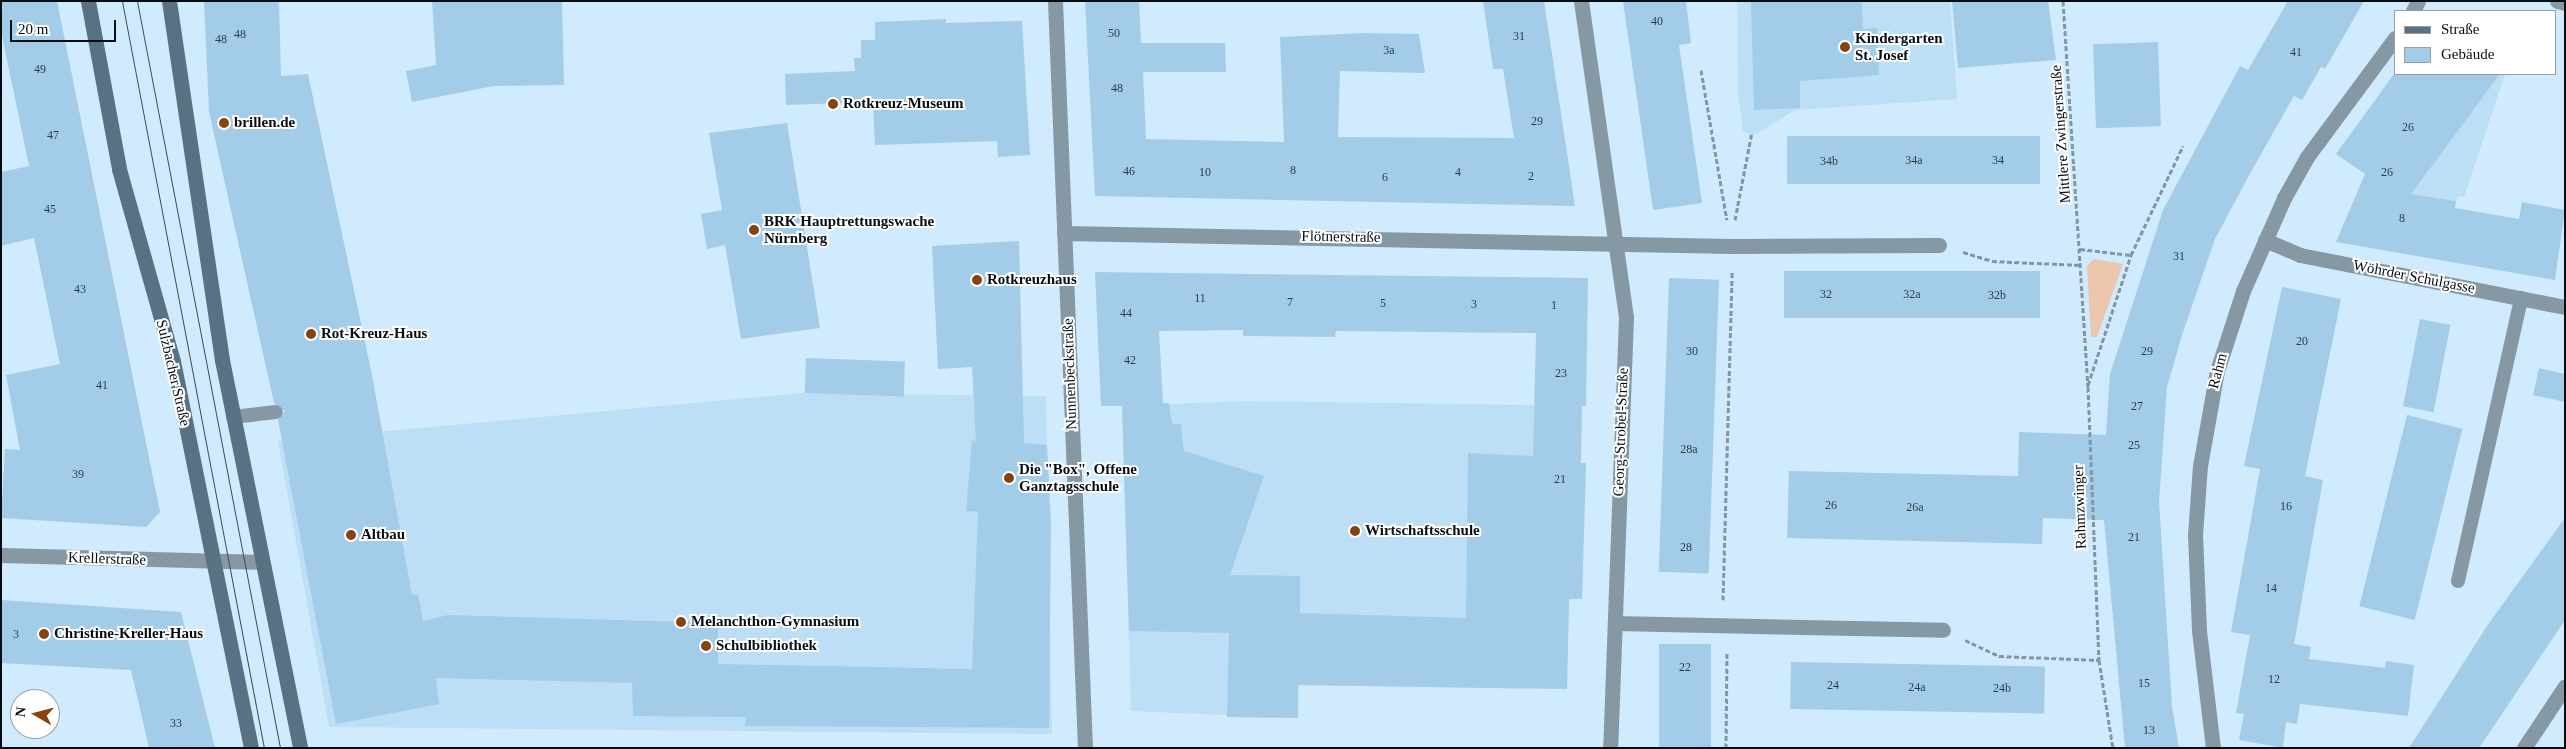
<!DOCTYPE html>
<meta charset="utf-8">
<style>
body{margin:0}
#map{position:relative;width:2566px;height:749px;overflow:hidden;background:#d0ebfd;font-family:Georgia,serif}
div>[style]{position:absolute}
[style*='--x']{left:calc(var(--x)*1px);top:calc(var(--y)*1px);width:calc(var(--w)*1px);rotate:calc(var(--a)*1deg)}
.built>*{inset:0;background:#bddff6}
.green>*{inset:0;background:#ecc5ad}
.building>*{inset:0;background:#a2cce7;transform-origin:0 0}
.path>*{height:3px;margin-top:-1.5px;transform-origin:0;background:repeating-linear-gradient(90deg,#8296a3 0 5px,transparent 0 7.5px)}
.lane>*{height:14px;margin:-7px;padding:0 7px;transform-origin:7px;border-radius:7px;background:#8698a4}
.street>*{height:15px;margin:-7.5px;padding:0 7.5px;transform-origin:7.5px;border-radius:7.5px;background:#8698a4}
.secondary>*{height:15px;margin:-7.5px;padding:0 7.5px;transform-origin:7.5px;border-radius:7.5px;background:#597283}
.tram>*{height:1px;margin:-0.5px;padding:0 0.5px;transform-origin:0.5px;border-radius:0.5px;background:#3e4b55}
.dots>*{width:14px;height:14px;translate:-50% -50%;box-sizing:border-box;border:2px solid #fff;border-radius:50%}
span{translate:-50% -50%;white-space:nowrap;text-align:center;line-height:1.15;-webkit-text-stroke:4px #fff;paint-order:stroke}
.number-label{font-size:12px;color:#2c3d48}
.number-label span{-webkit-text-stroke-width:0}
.poi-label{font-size:15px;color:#050d13;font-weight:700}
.left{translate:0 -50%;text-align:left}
.street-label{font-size:15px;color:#050d13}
.frame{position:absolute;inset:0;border:2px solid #050d13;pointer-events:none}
.legend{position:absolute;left:2394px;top:10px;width:162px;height:65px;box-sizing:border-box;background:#fff;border:1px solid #9b9ea1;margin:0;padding:6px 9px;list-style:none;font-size:15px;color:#050d13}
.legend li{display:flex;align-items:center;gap:10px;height:25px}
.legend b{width:25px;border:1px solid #9b9ea1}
.north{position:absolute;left:10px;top:689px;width:50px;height:50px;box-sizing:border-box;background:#fff;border:1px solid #9b9ea1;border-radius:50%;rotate:278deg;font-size:14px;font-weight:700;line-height:20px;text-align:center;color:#050d13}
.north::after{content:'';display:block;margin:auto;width:18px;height:22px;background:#85440f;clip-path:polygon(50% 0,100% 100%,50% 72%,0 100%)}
.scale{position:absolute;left:10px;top:20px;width:106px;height:22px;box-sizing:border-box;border:2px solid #050d13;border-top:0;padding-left:6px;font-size:15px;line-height:18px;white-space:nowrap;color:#050d13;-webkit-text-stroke:4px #fff;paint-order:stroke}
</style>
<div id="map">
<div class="built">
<div style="clip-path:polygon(1737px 1px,1950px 1px,1957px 99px,1795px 110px,1755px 135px,1743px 131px,1738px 93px)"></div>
<div style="clip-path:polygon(2395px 74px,2505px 74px,2464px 197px,2458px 196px,2456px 201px,2395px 191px,2381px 94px)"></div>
<div style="clip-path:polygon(802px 393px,1046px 396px,1052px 734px,329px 727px,278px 441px)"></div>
<div style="clip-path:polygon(1243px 401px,1535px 405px,1581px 463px,1586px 463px,1582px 599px,1569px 599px,1567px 689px,1299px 685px,1298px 718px,1131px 711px,1122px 406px)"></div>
</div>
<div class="green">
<div style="clip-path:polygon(2094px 259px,2123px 264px,2097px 337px,2091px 337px,2087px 266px)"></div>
</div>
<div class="building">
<div style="clip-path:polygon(1px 1px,57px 1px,160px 512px,146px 527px,1px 518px,5px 449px,20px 450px,6px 375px,60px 364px,34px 238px,1px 246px,1px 172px,29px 166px,1px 31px)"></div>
<div style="clip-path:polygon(204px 1px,279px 1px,281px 76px,308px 74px,372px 375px,412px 595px,418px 594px,423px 621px,448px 615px,718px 623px,718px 664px,972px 669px,978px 512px,966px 511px,972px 440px,976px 441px,972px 367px,938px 369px,932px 246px,1019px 241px,1024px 443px,1047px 445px,1051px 525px,1049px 728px,745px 726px,746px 717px,633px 716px,632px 683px,436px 678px,439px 704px,336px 724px,278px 420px,285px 411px,274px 403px,209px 112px)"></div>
<div style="clip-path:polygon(432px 1px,562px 1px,564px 85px,494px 86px,412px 102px,406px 71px,436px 65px)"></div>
<div style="clip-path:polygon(1085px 1px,1139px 1px,1141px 43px,1225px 43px,1226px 72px,1143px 72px,1146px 139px,1284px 142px,1280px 37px,1363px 33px,1419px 34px,1425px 73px,1340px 71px,1338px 137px,1514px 138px,1503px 69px,1493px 69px,1483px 1px,1544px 1px,1575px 206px,1095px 196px)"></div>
<div style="clip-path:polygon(1623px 1px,1686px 1px,1691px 43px,1679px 45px,1702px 203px,1653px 210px)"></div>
<div style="clip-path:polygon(1751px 1px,1862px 1px,1863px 29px,1877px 28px,1879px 75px,1800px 81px,1800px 108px,1754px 110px)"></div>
<div style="clip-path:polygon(1952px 1px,2048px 1px,2056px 60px,1958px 68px)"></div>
<div style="clip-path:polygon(2288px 1px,2364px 1px,2325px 69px,2321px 67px,2302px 100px,2294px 96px,2252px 170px,2215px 239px,2182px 335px,2167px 387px,2159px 502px,2172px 706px,2179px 748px,2125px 748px,2104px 520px,2043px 518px,2042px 544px,1787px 538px,1789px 471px,2018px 476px,2019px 432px,2106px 435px,2110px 374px,2163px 210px,2240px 66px,2248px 70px)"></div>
<div style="clip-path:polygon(946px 19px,946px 23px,1022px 21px,1030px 155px,998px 157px,997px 141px,875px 145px,873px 102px,786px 105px,785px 74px,855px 71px,854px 58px,861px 58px,861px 40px,875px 40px,875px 22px)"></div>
<div style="left:2158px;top:42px;width:84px;height:65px;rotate:88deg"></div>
<div style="clip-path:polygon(2394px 74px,2500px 74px,2411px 194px,2456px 201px,2455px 208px,2519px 219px,2522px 202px,2565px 210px,2555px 280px,2336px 242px,2365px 174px,2336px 154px)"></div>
<div style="clip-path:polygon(787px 123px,820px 328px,741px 339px,725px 245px,707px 249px,701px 214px,722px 210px,709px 133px)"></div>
<div style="left:2040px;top:136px;width:48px;height:253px;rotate:90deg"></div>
<div style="left:1784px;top:271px;width:256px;height:47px"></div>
<div style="clip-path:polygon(evenodd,1095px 272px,1588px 278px,1586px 406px,1582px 406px,1581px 463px,1586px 463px,1582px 599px,1569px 599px,1567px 689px,1298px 685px,1298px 718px,1227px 717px,1229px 633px,1129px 631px,1122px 406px,1101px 406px,1095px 272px,1243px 330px,1243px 336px,1335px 337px,1336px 331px,1536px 333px,1533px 456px,1468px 453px,1466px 618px,1300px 613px,1300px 576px,1230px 575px,1264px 476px,1184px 451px,1181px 424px,1172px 424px,1169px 403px,1163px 403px,1159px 331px,1243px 330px)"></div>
<div style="left:1669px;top:278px;width:50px;height:294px;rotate:2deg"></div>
<div style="clip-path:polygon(2282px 287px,2341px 299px,2305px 476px,2323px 480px,2294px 644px,2311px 647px,2309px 659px,2385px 668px,2386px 661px,2414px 665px,2408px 716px,2300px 704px,2297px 724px,2286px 722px,2283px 748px,2239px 740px,2244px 714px,2236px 713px,2250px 635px,2231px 632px,2260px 469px,2244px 466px)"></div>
<div style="left:2420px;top:319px;width:31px;height:89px;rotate:11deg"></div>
<div style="left:806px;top:358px;width:99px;height:35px;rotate:2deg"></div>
<div style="clip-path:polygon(2539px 368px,2565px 374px,2565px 402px,2533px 395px)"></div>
<div style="left:2407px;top:415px;width:57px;height:197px;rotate:14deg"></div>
<div style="clip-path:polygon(2565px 518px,2565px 620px,2479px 748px,2409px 748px,2489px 623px)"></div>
<div style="clip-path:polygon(1px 600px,181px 612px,215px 748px,149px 748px,131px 670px,1px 663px)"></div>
<div style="left:1659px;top:644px;width:52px;height:104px"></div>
<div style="left:1791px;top:662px;width:254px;height:47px;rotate:1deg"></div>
</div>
<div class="path">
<div style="--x:2063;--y:1;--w:387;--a:86.3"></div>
<div style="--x:2088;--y:387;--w:273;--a:87.7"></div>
<div style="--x:2099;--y:660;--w:89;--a:81"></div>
<div style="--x:1701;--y:70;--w:152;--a:80.2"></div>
<div style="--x:1735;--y:220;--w:90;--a:-79.1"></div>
<div style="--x:2080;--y:249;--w:51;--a:6.7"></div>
<div style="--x:2131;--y:255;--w:121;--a:-64.5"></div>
<div style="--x:1963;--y:252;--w:30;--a:17"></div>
<div style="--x:1992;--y:261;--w:89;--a:2.6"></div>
<div style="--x:2088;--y:385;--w:137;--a:-71.7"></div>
<div style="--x:1723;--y:600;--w:329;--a:-88.4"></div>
<div style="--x:1965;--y:640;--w:38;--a:25"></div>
<div style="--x:1999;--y:656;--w:100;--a:2.3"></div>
<div style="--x:1726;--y:748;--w:97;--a:-89.4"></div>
</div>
<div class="lane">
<div style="--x:233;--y:417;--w:43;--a:-6.6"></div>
<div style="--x:2458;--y:581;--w:290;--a:-77.4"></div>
</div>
<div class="street">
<div style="--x:1055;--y:1;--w:748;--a:87.7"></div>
<div style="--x:1581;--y:1;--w:319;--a:81.9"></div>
<div style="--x:1626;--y:317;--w:431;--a:92.1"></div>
<div style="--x:2557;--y:1;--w:8;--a:14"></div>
<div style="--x:2413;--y:11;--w:11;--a:-63"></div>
<div style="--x:1064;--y:233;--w:667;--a:1.12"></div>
<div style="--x:1731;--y:246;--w:208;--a:-0.3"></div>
<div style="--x:2265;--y:240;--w:38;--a:23"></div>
<div style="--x:2300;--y:255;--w:270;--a:11.1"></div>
<div style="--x:1;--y:555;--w:261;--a:1.5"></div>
<div style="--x:1615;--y:623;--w:328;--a:1.2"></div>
<div style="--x:2213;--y:748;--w:119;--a:-96.8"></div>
<div style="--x:2199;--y:630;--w:95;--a:-92.4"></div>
<div style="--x:2195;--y:535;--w:69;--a:-85.9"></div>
<div style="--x:2200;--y:466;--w:97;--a:-79.9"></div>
<div style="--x:2217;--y:371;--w:84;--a:-72"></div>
<div style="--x:2243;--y:291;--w:102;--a:-66.2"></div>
<div style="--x:2284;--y:198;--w:47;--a:-60.7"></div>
<div style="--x:2307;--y:157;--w:148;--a:-53.5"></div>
<div style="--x:2524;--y:748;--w:74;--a:-56.5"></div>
</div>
<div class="secondary">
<div style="--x:88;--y:1;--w:171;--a:79.5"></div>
<div style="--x:119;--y:169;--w:199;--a:74.3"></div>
<div style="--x:173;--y:361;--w:395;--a:78.6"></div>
<div style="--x:169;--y:1;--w:363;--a:81.6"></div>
<div style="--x:222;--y:360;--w:396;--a:78.6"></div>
</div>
<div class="tram">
<div style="--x:122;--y:1;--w:760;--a:79.24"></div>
<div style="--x:137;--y:1;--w:761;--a:79.16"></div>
</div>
<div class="dots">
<div style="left:1845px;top:47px;background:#85440f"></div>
<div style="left:833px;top:104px;background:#85440f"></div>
<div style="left:224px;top:123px;background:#85440f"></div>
<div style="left:754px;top:230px;background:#85440f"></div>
<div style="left:977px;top:280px;background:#85440f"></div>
<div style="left:311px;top:334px;background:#85440f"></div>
<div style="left:1009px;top:478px;background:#85440f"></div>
<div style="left:1355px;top:531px;background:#85440f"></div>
<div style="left:351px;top:535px;background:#85440f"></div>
<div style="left:681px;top:622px;background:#85440f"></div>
<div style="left:44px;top:634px;background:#85440f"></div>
<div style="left:706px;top:646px;background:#85440f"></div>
</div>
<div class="number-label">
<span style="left:1657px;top:22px">40</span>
<span style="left:1114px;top:34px">50</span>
<span style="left:240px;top:35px">48</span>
<span style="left:1519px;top:37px">31</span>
<span style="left:221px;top:40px">48</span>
<span style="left:1389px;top:51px">3a</span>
<span style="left:2296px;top:53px">41</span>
<span style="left:40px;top:70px">49</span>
<span style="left:1117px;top:89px">48</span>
<span style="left:1537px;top:122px">29</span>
<span style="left:2408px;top:128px">26</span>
<span style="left:53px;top:136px">47</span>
<span style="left:1914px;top:161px">34a</span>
<span style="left:1998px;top:161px">34</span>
<span style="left:1829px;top:162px">34b</span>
<span style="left:1293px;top:171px">8</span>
<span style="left:1129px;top:172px">46</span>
<span style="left:1205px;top:173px">10</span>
<span style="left:1458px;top:173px">4</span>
<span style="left:2387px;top:173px">26</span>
<span style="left:1531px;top:177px">2</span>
<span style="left:1385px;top:178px">6</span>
<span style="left:50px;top:210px">45</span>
<span style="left:2402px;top:219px">8</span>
<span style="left:2179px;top:257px">31</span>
<span style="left:80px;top:290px">43</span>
<span style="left:1826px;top:295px">32</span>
<span style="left:1912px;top:295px">32a</span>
<span style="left:1997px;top:296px">32b</span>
<span style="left:1200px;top:299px">11</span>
<span style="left:1290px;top:303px">7</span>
<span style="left:1383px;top:304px">5</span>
<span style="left:1474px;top:305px">3</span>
<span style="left:1554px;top:306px">1</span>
<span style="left:1126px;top:314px">44</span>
<span style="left:2302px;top:342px">20</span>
<span style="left:1692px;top:352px">30</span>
<span style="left:2147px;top:352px">29</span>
<span style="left:1130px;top:361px">42</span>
<span style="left:1561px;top:374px">23</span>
<span style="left:102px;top:386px">41</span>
<span style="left:2137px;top:407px">27</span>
<span style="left:2134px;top:446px">25</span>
<span style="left:1689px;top:450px">28a</span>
<span style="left:78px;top:475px">39</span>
<span style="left:1560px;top:480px">21</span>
<span style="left:1831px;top:506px">26</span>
<span style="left:2286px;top:507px">16</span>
<span style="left:1915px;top:508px">26a</span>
<span style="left:2134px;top:538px">21</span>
<span style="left:1686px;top:548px">28</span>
<span style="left:2271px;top:589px">14</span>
<span style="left:16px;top:635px">3</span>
<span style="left:1685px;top:668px">22</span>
<span style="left:2274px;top:680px">12</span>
<span style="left:2144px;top:684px">15</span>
<span style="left:1833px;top:686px">24</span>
<span style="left:1917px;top:688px">24a</span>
<span style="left:2002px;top:689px">24b</span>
<span style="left:176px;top:724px">33</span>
<span style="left:2149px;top:731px">13</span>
</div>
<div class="poi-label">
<span class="left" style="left:1855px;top:47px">Kindergarten<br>St. Josef</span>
<span class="left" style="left:843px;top:104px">Rotkreuz-Museum</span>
<span class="left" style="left:234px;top:123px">brillen.de</span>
<span class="left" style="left:764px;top:230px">BRK Hauptrettungswache<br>Nürnberg</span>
<span class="left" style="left:987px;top:280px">Rotkreuzhaus</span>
<span class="left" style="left:321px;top:334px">Rot-Kreuz-Haus</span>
<span class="left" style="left:1019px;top:478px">Die "Box", Offene<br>Ganztagsschule</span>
<span class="left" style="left:1365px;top:531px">Wirtschaftsschule</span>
<span class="left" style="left:361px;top:535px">Altbau</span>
<span class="left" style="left:691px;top:622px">Melanchthon-Gymnasium</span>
<span class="left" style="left:54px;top:634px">Christine-Kreller-Haus</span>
<span class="left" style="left:716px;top:646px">Schulbibliothek</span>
</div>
<div class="street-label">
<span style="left:2061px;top:134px;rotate:-94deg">Mittlere Zwingerstraße</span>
<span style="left:1341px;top:237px;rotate:1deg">Flötnerstraße</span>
<span style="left:2414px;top:277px;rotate:11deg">Wöhrder Schulgasse</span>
<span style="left:2218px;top:371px;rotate:-75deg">Rahm</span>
<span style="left:173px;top:373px;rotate:77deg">Sulzbacher Straße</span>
<span style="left:1070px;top:374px;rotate:-92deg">Nunnenbeckstraße</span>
<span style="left:1621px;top:432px;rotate:-88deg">Georg-Strobel-Straße</span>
<span style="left:2080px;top:507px;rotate:-92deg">Rahmzwinger</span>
<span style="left:107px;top:559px;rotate:2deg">Krellerstraße</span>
</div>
<div class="frame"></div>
<ul class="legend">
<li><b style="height:6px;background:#597283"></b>Straße</li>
<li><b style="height:14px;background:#a2cce7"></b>Gebäude</li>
</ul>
<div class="north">N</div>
<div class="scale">20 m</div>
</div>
